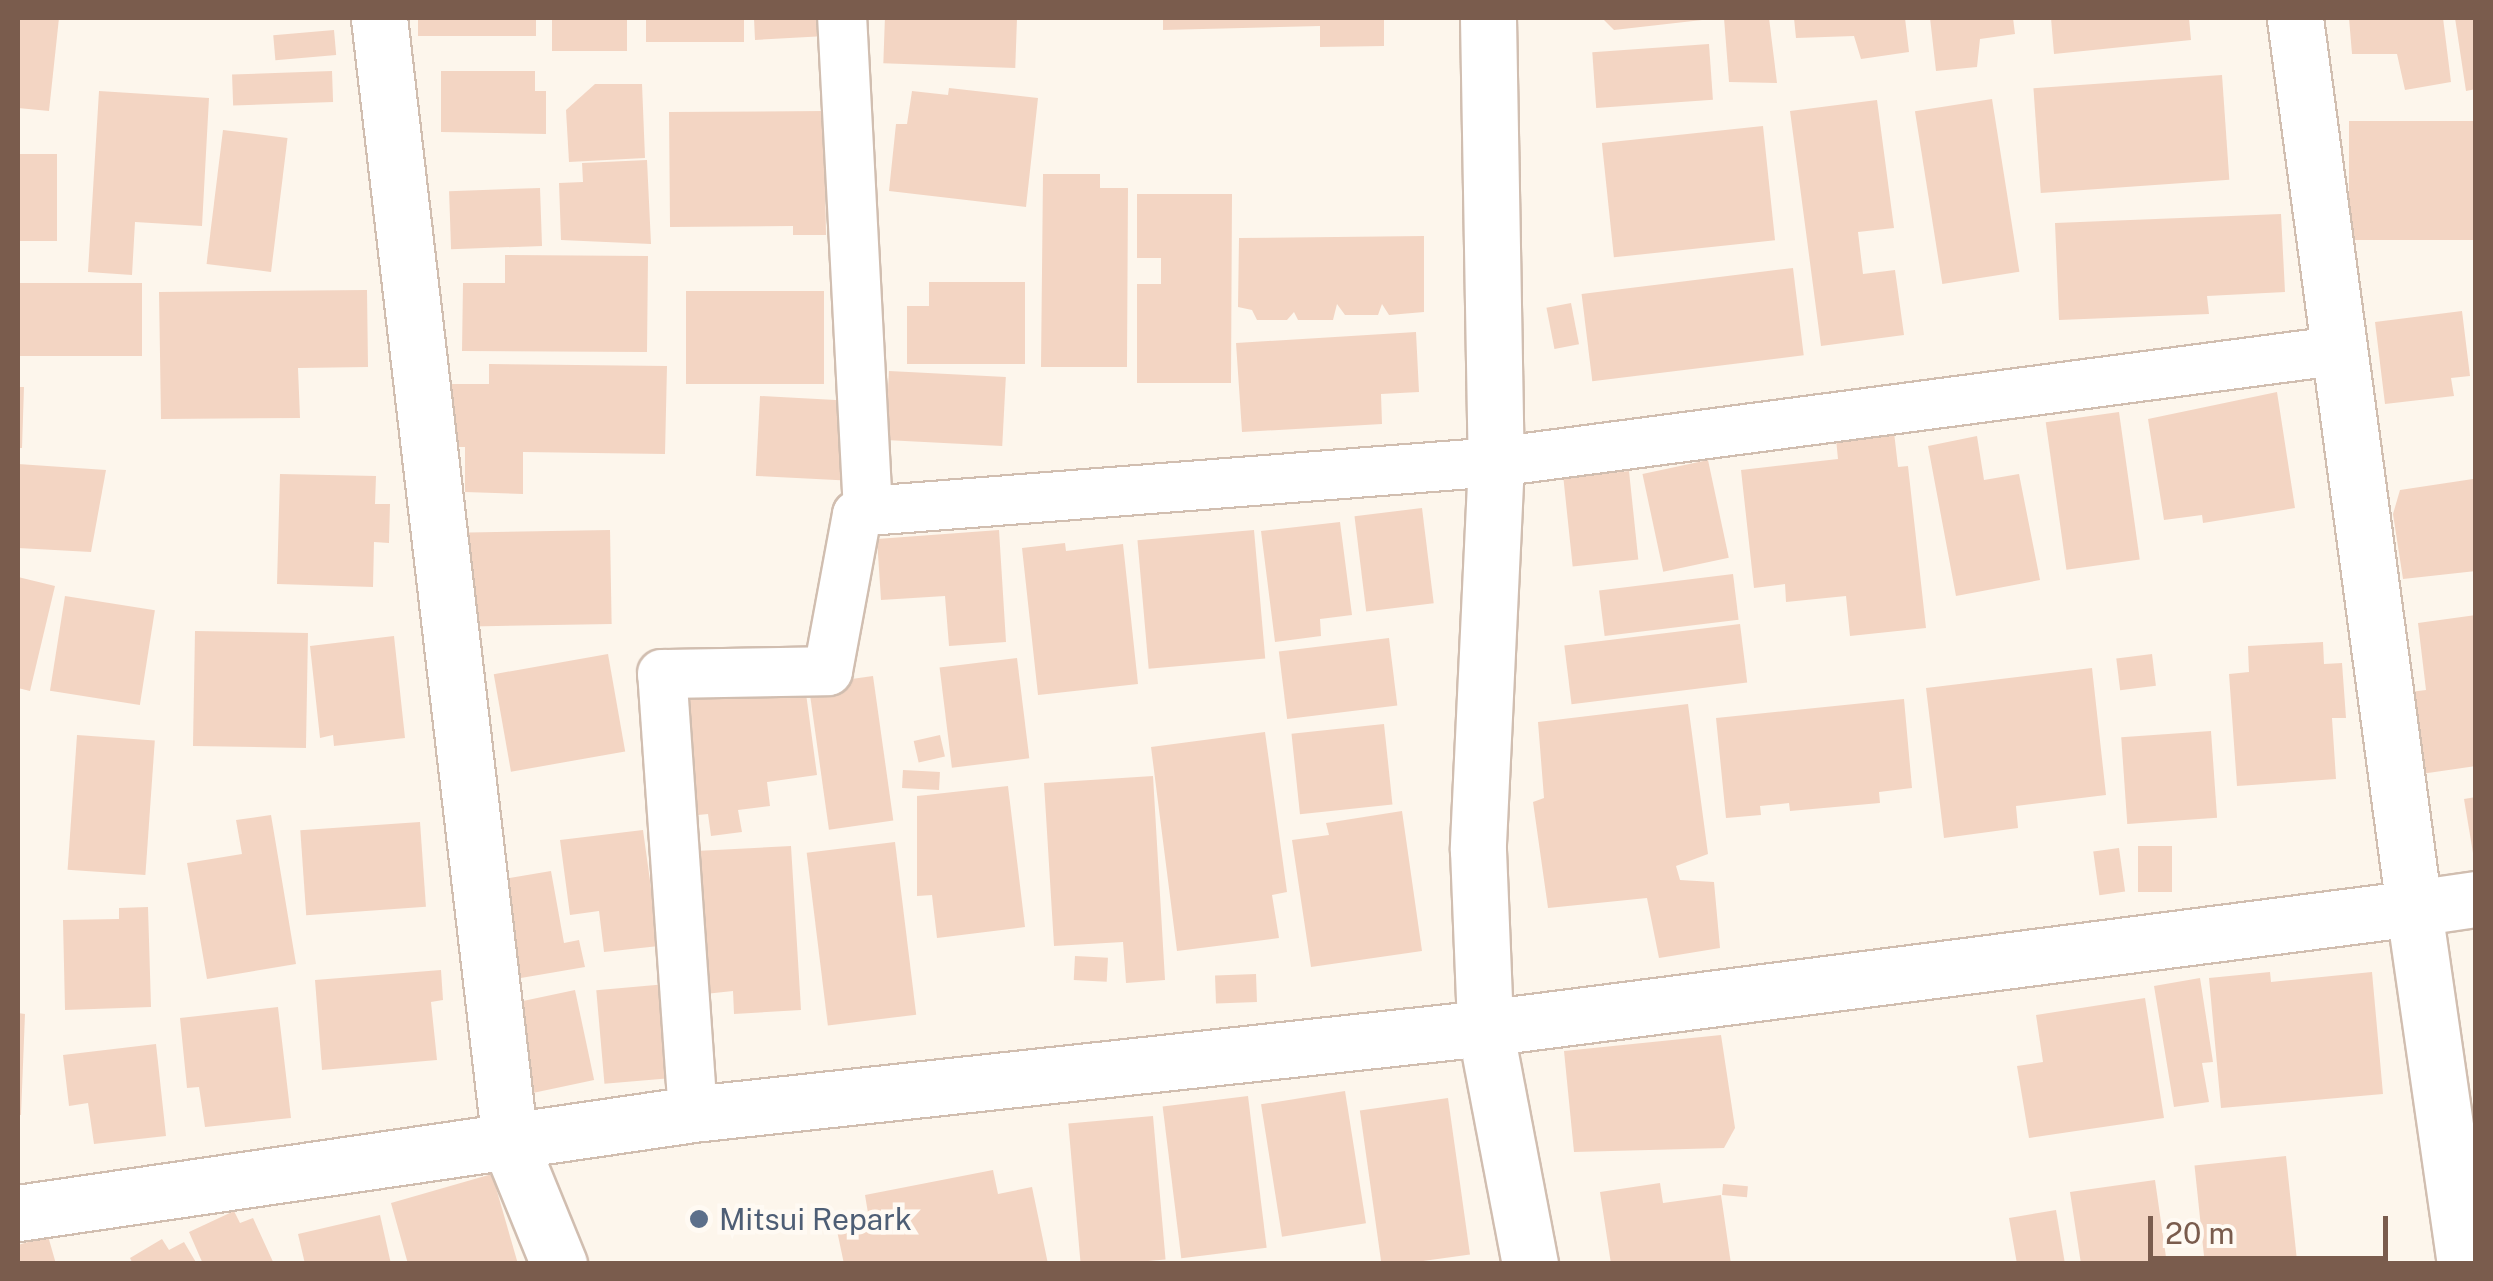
<!DOCTYPE html>
<style>
body{margin:0}
#map{position:relative;width:2493px;height:1281px;overflow:hidden;background:#fdf6ec;font-family:"Public Sans",sans-serif}
div>[style]{position:absolute}
[style*='--x']{left:calc(var(--x)*1px);top:calc(var(--y)*1px);width:calc(var(--w)*1px);rotate:calc(var(--a)*1deg)}
.building>*{inset:0;background:#f3d5c3;transform-origin:0 0}
.roads{filter:drop-shadow(2px 0 #d1beb0) drop-shadow(-2px 0 #d1beb0) drop-shadow(0 2px #d1beb0) drop-shadow(0 -2px #d1beb0)}
.lane>*{height:48px;margin:-24px;padding:0 24px;transform-origin:24px;border-radius:24px;background:#fff}
.street>*{height:55px;margin:-27.5px;padding:0 27.5px;transform-origin:27.5px;border-radius:27.5px;background:#fff}
.secondary>*{height:55px;margin:-27.5px;padding:0 27.5px;transform-origin:27.5px;border-radius:27.5px;background:#fff}
.dots>*{width:28px;height:28px;translate:-50% -50%;box-sizing:border-box;border:5px solid #fffaf3;border-radius:50%}
span{translate:-50% -50%;white-space:nowrap;text-align:center;line-height:1.15;-webkit-text-stroke:9px #fffaf3;paint-order:stroke}
.service-label{font-size:30px;color:#4e5e75}
.left{translate:0 -50%;text-align:left}
.frame{position:absolute;inset:0;border:20px solid #7a5c4d;pointer-events:none}
.scale{position:absolute;left:2148px;top:1216px;width:240px;height:45px;box-sizing:border-box;border:5px solid #7a5c4d;border-top:0;padding-left:12px;font-size:30px;line-height:35px;white-space:nowrap;color:#7a5c4d;-webkit-text-stroke:8px #fffaf3;paint-order:stroke}
</style>
<div id="map">
<div class="building">
<div style="clip-path:polygon(18px 18px,59px 18px,49px 111px,18px 108px)"></div>
<div style="left:418px;top:18px;width:118px;height:18px"></div>
<div style="left:552px;top:18px;width:75px;height:33px"></div>
<div style="left:646px;top:18px;width:98px;height:24px"></div>
<div style="clip-path:polygon(754px 18px,825px 18px,826px 36px,755px 40px)"></div>
<div style="left:1017px;top:18px;width:50px;height:132px;rotate:92deg"></div>
<div style="clip-path:polygon(1163px 18px,1384px 18px,1384px 46px,1320px 47px,1320px 26px,1163px 30px)"></div>
<div style="clip-path:polygon(1602px 18px,1702px 18px,1702px 20px,1614px 30px)"></div>
<div style="clip-path:polygon(1724px 18px,1769px 18px,1777px 83px,1729px 82px)"></div>
<div style="clip-path:polygon(1794px 18px,1905px 18px,1909px 52px,1861px 59px,1854px 36px,1796px 38px)"></div>
<div style="clip-path:polygon(1930px 18px,2013px 18px,2015px 34px,1980px 39px,1977px 67px,1936px 71px)"></div>
<div style="clip-path:polygon(2051px 18px,2189px 18px,2191px 40px,2054px 54px)"></div>
<div style="clip-path:polygon(2349px 18px,2443px 18px,2451px 82px,2405px 90px,2397px 54px,2352px 54px)"></div>
<div style="clip-path:polygon(2455px 18px,2476px 18px,2476px 89px,2466px 91px)"></div>
<div style="left:334px;top:30px;width:25px;height:61px;rotate:85deg"></div>
<div style="left:1709px;top:44px;width:56px;height:117px;rotate:86deg"></div>
<div style="left:332px;top:71px;width:31px;height:100px;rotate:88deg"></div>
<div style="clip-path:polygon(441px 71px,535px 71px,535px 91px,546px 91px,546px 134px,441px 132px)"></div>
<div style="left:2222px;top:75px;width:105px;height:189px;rotate:86deg"></div>
<div style="clip-path:polygon(595px 84px,642px 84px,645px 158px,569px 162px,566px 110px)"></div>
<div style="clip-path:polygon(949px 88px,1038px 98px,1026px 207px,889px 191px,896px 124px,907px 124px,912px 91px,948px 95px)"></div>
<div style="clip-path:polygon(99px 91px,209px 98px,202px 226px,135px 222px,132px 275px,88px 272px)"></div>
<div style="left:1992px;top:99px;width:175px;height:78px;rotate:81deg"></div>
<div style="clip-path:polygon(1877px 100px,1894px 228px,1858px 232px,1863px 274px,1895px 270px,1904px 335px,1821px 346px,1790px 111px)"></div>
<div style="clip-path:polygon(824px 111px,826px 235px,793px 235px,793px 226px,670px 227px,669px 112px)"></div>
<div style="left:2476px;top:121px;width:119px;height:127px;rotate:90deg"></div>
<div style="left:1763px;top:126px;width:115px;height:162px;rotate:84deg"></div>
<div style="left:223px;top:130px;width:65px;height:135px;rotate:7deg"></div>
<div style="left:18px;top:154px;width:39px;height:87px"></div>
<div style="clip-path:polygon(647px 160px,651px 244px,561px 240px,559px 183px,583px 182px,582px 163px)"></div>
<div style="clip-path:polygon(1043px 174px,1100px 174px,1100px 188px,1128px 188px,1127px 367px,1041px 367px)"></div>
<div style="left:540px;top:188px;width:58px;height:91px;rotate:88deg"></div>
<div style="clip-path:polygon(1137px 194px,1232px 194px,1231px 383px,1137px 383px,1137px 284px,1161px 284px,1161px 258px,1137px 258px)"></div>
<div style="clip-path:polygon(2281px 214px,2285px 292px,2207px 296px,2209px 314px,2059px 320px,2055px 223px)"></div>
<div style="clip-path:polygon(1424px 236px,1424px 312px,1389px 315px,1382px 304px,1378px 315px,1345px 315px,1337px 304px,1333px 320px,1298px 320px,1294px 312px,1287px 320px,1257px 320px,1252px 310px,1238px 307px,1239px 238px)"></div>
<div style="clip-path:polygon(505px 255px,648px 256px,647px 352px,462px 351px,463px 283px,505px 283px)"></div>
<div style="left:1793px;top:268px;width:88px;height:213px;rotate:83deg"></div>
<div style="clip-path:polygon(929px 282px,1025px 282px,1025px 364px,907px 364px,907px 306px,929px 306px)"></div>
<div style="left:18px;top:283px;width:124px;height:73px"></div>
<div style="clip-path:polygon(367px 290px,368px 367px,298px 368px,300px 418px,161px 419px,159px 292px)"></div>
<div style="left:824px;top:291px;width:93px;height:138px;rotate:90deg"></div>
<div style="left:1571px;top:303px;width:42px;height:25px;rotate:79deg"></div>
<div style="clip-path:polygon(2462px 311px,2470px 376px,2451px 378px,2454px 396px,2385px 404px,2375px 322px)"></div>
<div style="clip-path:polygon(1416px 332px,1419px 392px,1381px 394px,1382px 424px,1242px 432px,1236px 343px)"></div>
<div style="clip-path:polygon(489px 364px,667px 366px,665px 454px,523px 452px,523px 494px,465px 492px,465px 447px,450px 447px,451px 384px,489px 384px)"></div>
<div style="left:889px;top:371px;width:117px;height:69px;rotate:3deg"></div>
<div style="clip-path:polygon(18px 387px,24px 387px,22px 448px,18px 448px)"></div>
<div style="clip-path:polygon(2277px 392px,2295px 508px,2203px 523px,2202px 515px,2164px 520px,2148px 419px)"></div>
<div style="left:760px;top:396px;width:85px;height:80px;rotate:3deg"></div>
<div style="left:2119px;top:412px;width:149px;height:74px;rotate:82deg"></div>
<div style="clip-path:polygon(1894px 432px,1898px 467px,1908px 466px,1926px 628px,1850px 636px,1846px 596px,1786px 602px,1785px 584px,1754px 588px,1741px 470px,1838px 459px,1836px 439px)"></div>
<div style="clip-path:polygon(1977px 436px,1984px 480px,2019px 474px,2040px 580px,1956px 596px,1928px 446px)"></div>
<div style="left:1708px;top:460px;width:100px;height:67px;rotate:78deg"></div>
<div style="clip-path:polygon(18px 464px,106px 470px,91px 552px,18px 548px)"></div>
<div style="left:1629px;top:471px;width:89px;height:66px;rotate:84deg"></div>
<div style="clip-path:polygon(280px 474px,376px 476px,375px 504px,390px 504px,389px 543px,374px 542px,373px 587px,277px 584px)"></div>
<div style="clip-path:polygon(2473px 479px,2476px 571px,2403px 579px,2393px 514px,2400px 490px)"></div>
<div style="left:1422px;top:508px;width:96px;height:68px;rotate:83deg"></div>
<div style="clip-path:polygon(1340px 522px,1352px 615px,1320px 619px,1321px 636px,1275px 642px,1261px 531px)"></div>
<div style="left:610px;top:530px;width:94px;height:141px;rotate:89deg"></div>
<div style="clip-path:polygon(999px 530px,1006px 642px,949px 646px,945px 596px,881px 600px,877px 539px)"></div>
<div style="left:1254px;top:530px;width:129px;height:117px;rotate:85deg"></div>
<div style="clip-path:polygon(1065px 543px,1066px 551px,1123px 544px,1138px 684px,1038px 695px,1022px 548px)"></div>
<div style="left:1733px;top:574px;width:46px;height:135px;rotate:83deg"></div>
<div style="clip-path:polygon(18px 577px,55px 586px,30px 691px,18px 688px)"></div>
<div style="left:65px;top:596px;width:91px;height:96px;rotate:9deg"></div>
<div style="clip-path:polygon(2476px 615px,2476px 766px,2421px 774px,2410px 692px,2426px 690px,2418px 623px)"></div>
<div style="left:1740px;top:624px;width:59px;height:177px;rotate:83deg"></div>
<div style="left:195px;top:631px;width:113px;height:115px;rotate:1deg"></div>
<div style="clip-path:polygon(394px 636px,405px 738px,334px 746px,333px 735px,320px 738px,310px 646px)"></div>
<div style="left:1389px;top:638px;width:68px;height:111px;rotate:83deg"></div>
<div style="clip-path:polygon(2323px 642px,2324px 664px,2342px 663px,2346px 718px,2332px 718px,2336px 779px,2237px 786px,2229px 674px,2249px 672px,2248px 646px)"></div>
<div style="left:608px;top:654px;width:99px;height:116px;rotate:80deg"></div>
<div style="left:2152px;top:654px;width:32px;height:36px;rotate:83deg"></div>
<div style="left:1017px;top:658px;width:101px;height:78px;rotate:83deg"></div>
<div style="clip-path:polygon(2092px 668px,2106px 795px,2016px 806px,2018px 828px,1944px 838px,1926px 688px)"></div>
<div style="left:873px;top:676px;width:146px;height:65px;rotate:82deg"></div>
<div style="clip-path:polygon(805px 686px,817px 775px,767px 782px,770px 806px,738px 810px,742px 832px,711px 836px,708px 814px,688px 816px,674px 702px)"></div>
<div style="clip-path:polygon(1904px 699px,1912px 788px,1879px 792px,1880px 803px,1790px 811px,1789px 803px,1760px 806px,1761px 815px,1726px 818px,1716px 718px)"></div>
<div style="clip-path:polygon(1688px 704px,1708px 854px,1676px 866px,1680px 880px,1714px 882px,1720px 948px,1659px 958px,1647px 898px,1548px 908px,1533px 802px,1544px 798px,1538px 722px)"></div>
<div style="left:1384px;top:724px;width:81px;height:93px;rotate:84deg"></div>
<div style="left:2211px;top:731px;width:87px;height:90px;rotate:86deg"></div>
<div style="clip-path:polygon(1265px 732px,1287px 892px,1272px 895px,1279px 938px,1177px 951px,1151px 747px)"></div>
<div style="left:77px;top:735px;width:78px;height:135px;rotate:4deg"></div>
<div style="left:940px;top:735px;width:22px;height:27px;rotate:77deg"></div>
<div style="left:903px;top:770px;width:37px;height:18px;rotate:3deg"></div>
<div style="clip-path:polygon(1153px 776px,1165px 980px,1126px 983px,1123px 942px,1054px 946px,1044px 783px)"></div>
<div style="clip-path:polygon(1008px 786px,1025px 927px,937px 938px,932px 895px,917px 896px,917px 796px)"></div>
<div style="clip-path:polygon(2476px 797px,2476px 853px,2473px 853px,2464px 799px)"></div>
<div style="clip-path:polygon(1402px 811px,1422px 951px,1311px 967px,1292px 840px,1329px 835px,1326px 823px)"></div>
<div style="clip-path:polygon(271px 815px,296px 964px,207px 979px,187px 863px,242px 854px,236px 820px)"></div>
<div style="left:420px;top:822px;width:85px;height:120px;rotate:86deg"></div>
<div style="clip-path:polygon(643px 830px,659px 946px,604px 952px,599px 911px,570px 915px,560px 840px)"></div>
<div style="left:895px;top:842px;width:174px;height:89px;rotate:83deg"></div>
<div style="clip-path:polygon(791px 846px,801px 1010px,734px 1014px,733px 991px,705px 994px,696px 851px)"></div>
<div style="left:2138px;top:846px;width:34px;height:46px"></div>
<div style="left:2119px;top:848px;width:44px;height:26px;rotate:82deg"></div>
<div style="clip-path:polygon(551px 871px,564px 943px,579px 940px,585px 967px,515px 979px,498px 880px)"></div>
<div style="clip-path:polygon(148px 907px,151px 1007px,65px 1010px,63px 920px,119px 919px,119px 908px)"></div>
<div style="left:1075px;top:956px;width:33px;height:24px;rotate:3deg"></div>
<div style="clip-path:polygon(441px 970px,443px 1000px,431px 1002px,437px 1060px,322px 1070px,315px 980px)"></div>
<div style="clip-path:polygon(2270px 972px,2271px 982px,2372px 972px,2383px 1094px,2221px 1108px,2209px 978px)"></div>
<div style="left:1256px;top:974px;width:28px;height:41px;rotate:88deg"></div>
<div style="clip-path:polygon(2200px 978px,2213px 1062px,2202px 1063px,2209px 1102px,2174px 1107px,2154px 986px)"></div>
<div style="left:667px;top:984px;width:94px;height:71px;rotate:85deg"></div>
<div style="left:575px;top:990px;width:92px;height:64px;rotate:78deg"></div>
<div style="clip-path:polygon(2145px 998px,2164px 1118px,2029px 1138px,2017px 1066px,2043px 1062px,2036px 1015px)"></div>
<div style="clip-path:polygon(278px 1007px,291px 1118px,205px 1127px,199px 1087px,187px 1088px,180px 1018px)"></div>
<div style="clip-path:polygon(18px 1013px,25px 1014px,21px 1115px,18px 1115px)"></div>
<div style="clip-path:polygon(1721px 1035px,1735px 1128px,1724px 1148px,1574px 1152px,1564px 1051px)"></div>
<div style="clip-path:polygon(156px 1044px,166px 1136px,94px 1144px,88px 1103px,69px 1106px,63px 1055px)"></div>
<div style="left:1345px;top:1091px;width:134px;height:85px;rotate:81deg"></div>
<div style="left:1248px;top:1096px;width:153px;height:86px;rotate:83deg"></div>
<div style="left:1448px;top:1098px;width:158px;height:89px;rotate:82deg"></div>
<div style="left:1153px;top:1116px;width:144px;height:85px;rotate:85deg"></div>
<div style="left:2286px;top:1156px;width:109px;height:92px;rotate:84deg"></div>
<div style="clip-path:polygon(993px 1170px,998px 1194px,1032px 1187px,1048px 1264px,844px 1264px,836px 1226px,869px 1219px,865px 1195px)"></div>
<div style="clip-path:polygon(492px 1174px,518px 1264px,408px 1264px,391px 1203px)"></div>
<div style="clip-path:polygon(2155px 1180px,2167px 1264px,2081px 1264px,2070px 1192px)"></div>
<div style="clip-path:polygon(1660px 1183px,1663px 1203px,1721px 1195px,1731px 1264px,1611px 1264px,1600px 1192px)"></div>
<div style="left:1723px;top:1184px;width:25px;height:11px;rotate:5deg"></div>
<div style="clip-path:polygon(2056px 1210px,2065px 1264px,2017px 1264px,2009px 1218px)"></div>
<div style="clip-path:polygon(234px 1211px,240px 1223px,253px 1218px,274px 1264px,203px 1264px,189px 1232px)"></div>
<div style="clip-path:polygon(380px 1215px,391px 1264px,305px 1264px,298px 1234px)"></div>
<div style="clip-path:polygon(48px 1236px,56px 1264px,18px 1264px,18px 1245px)"></div>
<div style="clip-path:polygon(162px 1239px,169px 1250px,184px 1242px,197px 1264px,133px 1264px,130px 1258px)"></div>
</div>
<div class="roads">
<div class="lane">
<div style="--x:868;--y:511;--w:630;--a:-4.46"></div>
<div style="--x:1496;--y:462;--w:853;--a:-7.54"></div>
<div style="--x:693;--y:1114;--w:441;--a:-94"></div>
<div style="--x:662;--y:674;--w:166;--a:-1"></div>
<div style="--x:828;--y:671;--w:159;--a:-79.5"></div>
<div style="--x:857;--y:515;--w:12;--a:-20"></div>
<div style="--x:868;--y:511;--w:494;--a:-93"></div>
</div>
<div class="street">
<div style="--x:379;--y:18;--w:1134;--a:83.36"></div>
<div style="--x:510;--y:1144;--w:130;--a:67.8"></div>
<div style="--x:18;--y:1213;--w:682;--a:-8.34"></div>
<div style="--x:693;--y:1114;--w:797;--a:-6.2"></div>
<div style="--x:1485;--y:1028;--w:937;--a:-7.36"></div>
<div style="--x:2414;--y:908;--w:898;--a:-97.62"></div>
<div style="--x:2465;--y:1264;--w:360;--a:-98.2"></div>
<div style="--x:2414;--y:908;--w:63;--a:-8.3"></div>
</div>
<div class="secondary">
<div style="--x:1488;--y:18;--w:444;--a:89"></div>
<div style="--x:1496;--y:462;--w:388;--a:92.7"></div>
<div style="--x:1478;--y:850;--w:178;--a:87.7"></div>
<div style="--x:1485;--y:1028;--w:240;--a:79.2"></div>
</div>
</div>
<div class="dots">
<div style="left:699px;top:1219px;background:#5c6f8a"></div>
</div>
<div class="service-label">
<span class="left" style="left:719px;top:1219px">Mitsui Repark</span>
</div>
<div class="frame"></div>
<div class="scale">20 m</div>
</div>
